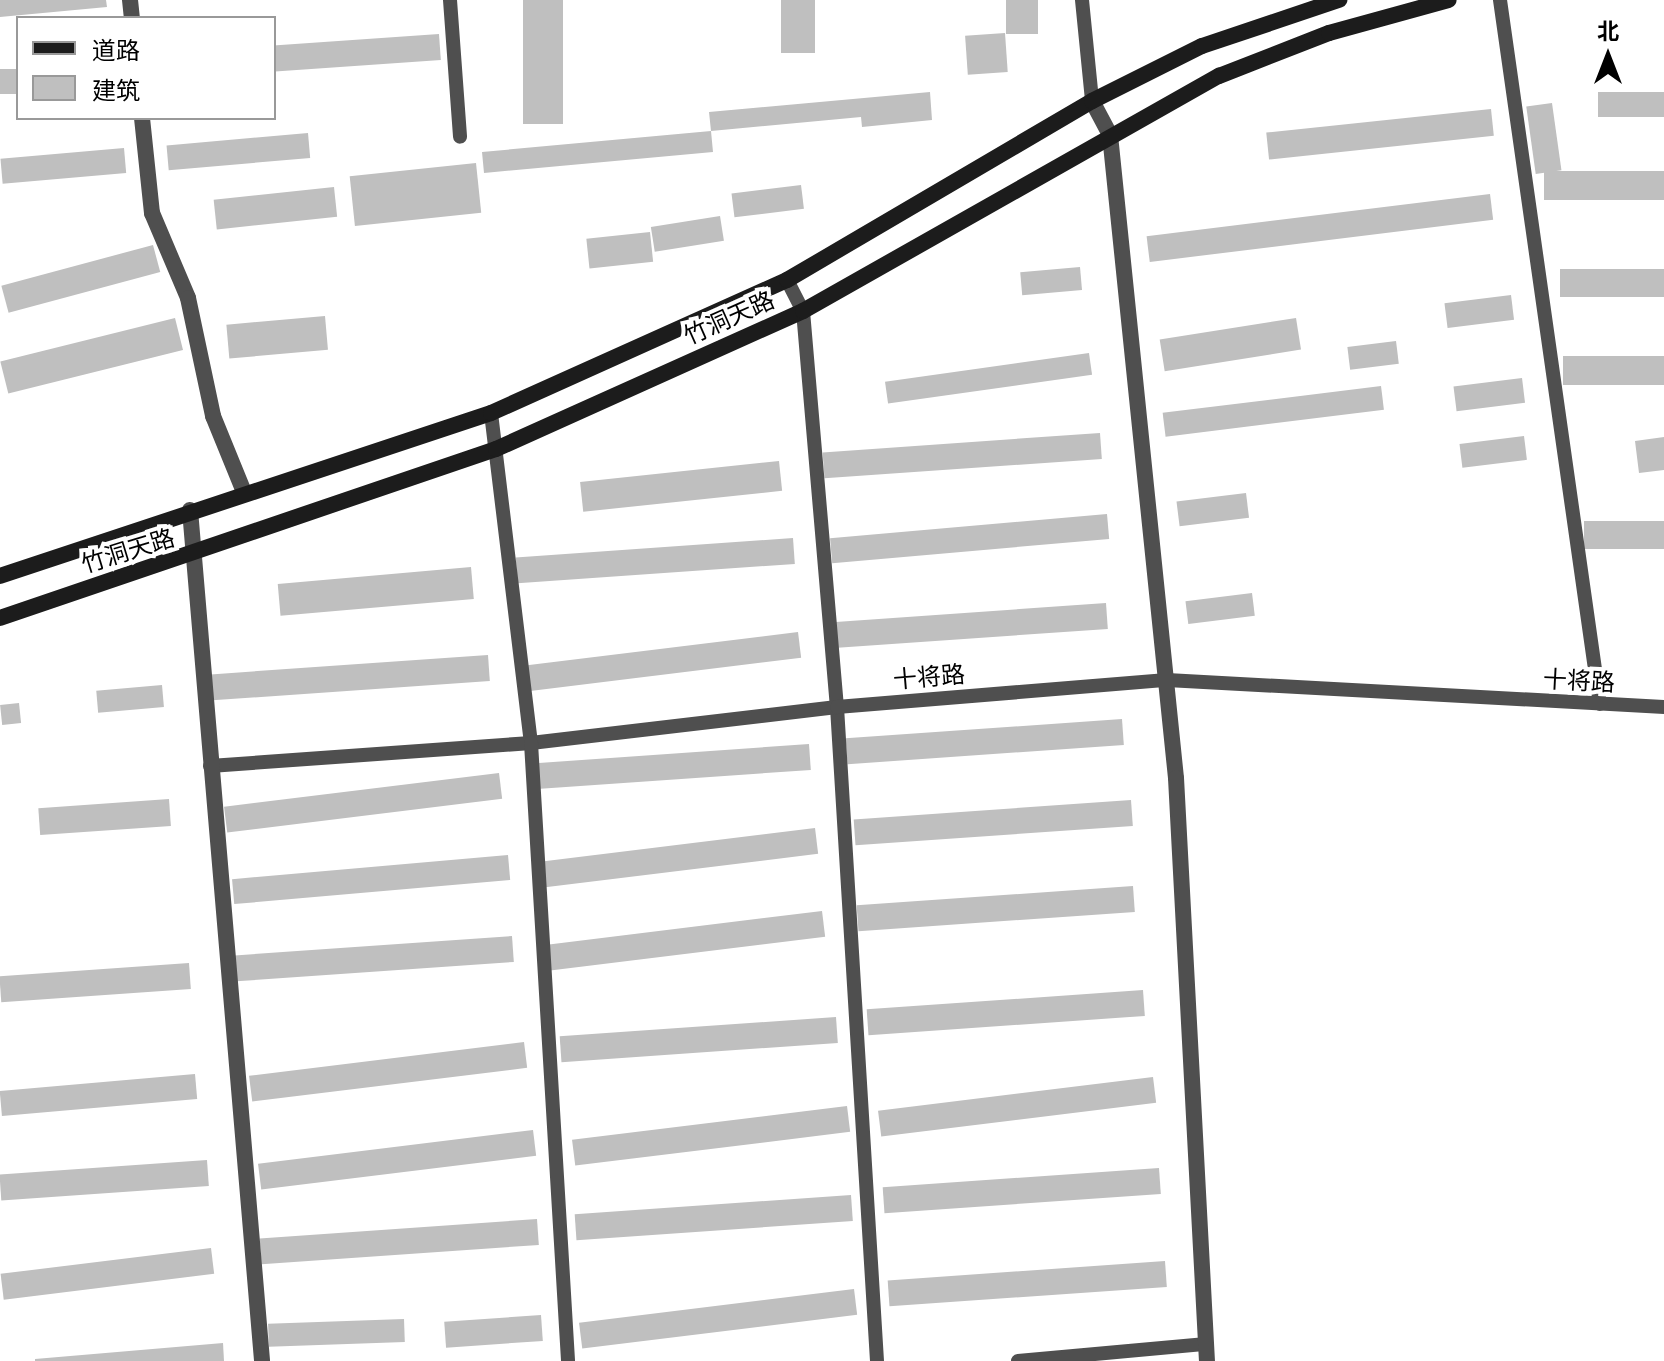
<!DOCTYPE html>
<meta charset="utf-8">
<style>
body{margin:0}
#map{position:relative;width:1664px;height:1361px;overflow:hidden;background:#fff;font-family:Cabin,"Noto Sans SC",sans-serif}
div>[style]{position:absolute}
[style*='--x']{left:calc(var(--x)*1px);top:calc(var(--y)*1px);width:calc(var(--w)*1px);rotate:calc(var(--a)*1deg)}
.building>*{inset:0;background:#bfbfbf;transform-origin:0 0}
.lane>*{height:14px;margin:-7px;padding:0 7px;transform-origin:7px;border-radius:7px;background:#4f4f4f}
.street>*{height:16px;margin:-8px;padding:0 8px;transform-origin:8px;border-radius:8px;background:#4f4f4f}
.secondary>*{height:16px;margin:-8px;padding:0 8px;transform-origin:8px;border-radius:8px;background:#1c1c1c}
span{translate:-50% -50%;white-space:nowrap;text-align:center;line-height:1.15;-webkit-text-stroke:8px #fff;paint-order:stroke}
.street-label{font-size:24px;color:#000}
.legend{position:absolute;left:16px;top:16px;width:260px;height:104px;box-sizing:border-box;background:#fff;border:2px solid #999;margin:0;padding:10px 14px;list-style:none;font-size:24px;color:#000}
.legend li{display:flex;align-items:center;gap:16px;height:40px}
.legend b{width:40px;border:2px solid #999}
.north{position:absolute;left:1568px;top:16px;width:80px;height:80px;-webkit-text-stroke:6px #fff;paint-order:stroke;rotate:0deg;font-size:22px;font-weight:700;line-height:32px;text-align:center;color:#000}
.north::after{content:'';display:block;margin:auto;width:28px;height:36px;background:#000;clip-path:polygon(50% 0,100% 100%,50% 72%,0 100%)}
</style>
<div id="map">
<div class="building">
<div style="clip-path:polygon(0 0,106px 0,107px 7px,0 17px)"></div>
<div style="left:523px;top:0;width:40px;height:124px"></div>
<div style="left:781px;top:0;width:34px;height:53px"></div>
<div style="left:1006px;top:0;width:32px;height:34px"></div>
<div style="left:1005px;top:33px;width:39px;height:40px;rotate:86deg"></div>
<div style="left:439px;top:34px;width:26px;height:166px;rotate:86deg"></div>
<div style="left:18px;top:69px;width:25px;height:18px;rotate:90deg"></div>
<div style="clip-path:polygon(930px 92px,932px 120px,862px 127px,861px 117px,711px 131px,713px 152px,484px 173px,482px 152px,711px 131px,709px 112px)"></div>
<div style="left:1664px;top:92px;width:25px;height:66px;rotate:90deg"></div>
<div style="left:1552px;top:103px;width:68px;height:26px;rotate:82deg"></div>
<div style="left:1491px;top:109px;width:27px;height:226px;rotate:84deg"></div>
<div style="left:308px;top:133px;width:25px;height:142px;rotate:85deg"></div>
<div style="left:124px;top:148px;width:25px;height:124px;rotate:85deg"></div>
<div style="left:476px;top:163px;width:50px;height:127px;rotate:84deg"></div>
<div style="left:1664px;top:171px;width:29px;height:120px;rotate:90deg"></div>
<div style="left:801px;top:185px;width:24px;height:70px;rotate:83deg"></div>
<div style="left:334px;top:187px;width:30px;height:121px;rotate:84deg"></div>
<div style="left:1490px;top:194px;width:26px;height:346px;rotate:83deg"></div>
<div style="left:720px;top:216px;width:25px;height:70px;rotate:81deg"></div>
<div style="left:650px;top:232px;width:30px;height:64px;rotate:84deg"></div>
<div style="left:153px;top:245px;width:28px;height:157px;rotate:75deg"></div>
<div style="left:1080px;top:267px;width:23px;height:60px;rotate:85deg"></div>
<div style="left:1664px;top:269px;width:28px;height:104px;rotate:90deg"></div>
<div style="left:1511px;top:295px;width:25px;height:67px;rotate:83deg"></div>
<div style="left:325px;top:316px;width:34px;height:99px;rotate:85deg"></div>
<div style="left:175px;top:318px;width:33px;height:180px;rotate:76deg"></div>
<div style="left:1296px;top:318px;width:32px;height:138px;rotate:81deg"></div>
<div style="left:1396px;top:341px;width:23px;height:49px;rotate:83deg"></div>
<div style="left:1089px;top:353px;width:22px;height:206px;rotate:82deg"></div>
<div style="left:1664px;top:356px;width:29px;height:101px;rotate:90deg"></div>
<div style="left:1522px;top:378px;width:25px;height:69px;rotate:83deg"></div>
<div style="left:1381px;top:386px;width:24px;height:220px;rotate:83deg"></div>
<div style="left:1100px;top:433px;width:26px;height:278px;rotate:86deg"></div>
<div style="left:1524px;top:436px;width:24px;height:65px;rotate:83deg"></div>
<div style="clip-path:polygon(1664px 437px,1664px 470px,1639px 473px,1635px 441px)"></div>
<div style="left:779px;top:461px;width:30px;height:200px;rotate:84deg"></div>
<div style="left:1246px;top:493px;width:25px;height:70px;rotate:83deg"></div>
<div style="left:1107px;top:514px;width:25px;height:278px;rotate:85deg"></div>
<div style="left:1664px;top:521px;width:28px;height:80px;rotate:90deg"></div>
<div style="left:793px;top:538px;width:26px;height:278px;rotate:86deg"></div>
<div style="left:471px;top:567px;width:32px;height:194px;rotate:85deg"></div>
<div style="left:1252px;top:593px;width:23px;height:67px;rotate:83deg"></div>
<div style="left:1106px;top:603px;width:26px;height:278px;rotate:86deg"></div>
<div style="left:798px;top:632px;width:26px;height:277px;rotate:83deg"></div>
<div style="left:488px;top:655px;width:26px;height:278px;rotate:86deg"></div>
<div style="left:162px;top:685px;width:22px;height:66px;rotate:85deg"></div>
<div style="left:19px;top:703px;width:20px;height:19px;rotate:84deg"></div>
<div style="left:1122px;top:719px;width:26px;height:277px;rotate:86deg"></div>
<div style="left:809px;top:744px;width:26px;height:278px;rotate:86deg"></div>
<div style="left:499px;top:773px;width:26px;height:277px;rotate:83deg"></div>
<div style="left:169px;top:799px;width:27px;height:131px;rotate:86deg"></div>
<div style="left:1131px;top:800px;width:26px;height:278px;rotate:86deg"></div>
<div style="left:815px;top:828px;width:26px;height:277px;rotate:83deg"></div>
<div style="left:508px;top:855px;width:25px;height:277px;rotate:85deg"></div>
<div style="left:1133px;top:886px;width:26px;height:277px;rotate:86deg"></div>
<div style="left:822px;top:911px;width:26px;height:277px;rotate:83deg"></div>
<div style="left:512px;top:936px;width:26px;height:278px;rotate:86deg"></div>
<div style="left:189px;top:963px;width:26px;height:190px;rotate:86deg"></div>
<div style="left:1143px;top:990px;width:26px;height:277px;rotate:86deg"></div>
<div style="left:836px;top:1017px;width:26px;height:277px;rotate:86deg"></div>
<div style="left:524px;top:1042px;width:26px;height:277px;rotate:83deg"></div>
<div style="left:195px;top:1074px;width:25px;height:196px;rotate:85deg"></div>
<div style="left:1153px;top:1077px;width:26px;height:277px;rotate:83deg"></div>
<div style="left:847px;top:1106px;width:26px;height:277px;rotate:83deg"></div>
<div style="left:533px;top:1130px;width:26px;height:277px;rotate:83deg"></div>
<div style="left:207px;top:1160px;width:26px;height:208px;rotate:86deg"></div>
<div style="left:1159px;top:1168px;width:26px;height:277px;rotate:86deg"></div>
<div style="left:851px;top:1195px;width:26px;height:277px;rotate:86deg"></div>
<div style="left:537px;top:1219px;width:26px;height:278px;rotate:86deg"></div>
<div style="left:211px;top:1248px;width:26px;height:212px;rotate:83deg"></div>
<div style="left:1165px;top:1261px;width:26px;height:278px;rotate:86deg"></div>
<div style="left:854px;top:1289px;width:26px;height:277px;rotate:83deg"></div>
<div style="left:541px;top:1315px;width:26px;height:97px;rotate:86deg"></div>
<div style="left:404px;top:1319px;width:23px;height:136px;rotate:88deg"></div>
<div style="clip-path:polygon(223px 1343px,224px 1361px,35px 1361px,35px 1359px)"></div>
</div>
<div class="lane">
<div style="--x:450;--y:0;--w:137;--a:85.8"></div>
<div style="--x:1082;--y:0;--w:101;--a:84.3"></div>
<div style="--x:1500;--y:0;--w:711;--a:81.92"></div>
<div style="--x:787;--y:280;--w:35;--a:63"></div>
<div style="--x:803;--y:311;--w:397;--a:85.1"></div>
<div style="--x:837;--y:707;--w:655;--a:86.5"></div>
<div style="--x:491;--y:413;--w:332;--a:83.1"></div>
<div style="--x:531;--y:743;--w:308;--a:-6.7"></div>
<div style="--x:837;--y:707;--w:331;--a:-4.7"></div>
<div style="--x:1167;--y:680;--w:498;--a:3.1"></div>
<div style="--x:210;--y:766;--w:322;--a:-4.1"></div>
<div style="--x:531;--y:743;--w:619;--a:86.57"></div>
<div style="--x:1018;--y:1361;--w:189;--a:-5.2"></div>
</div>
<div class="street">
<div style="--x:130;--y:0;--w:18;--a:84"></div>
<div style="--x:1092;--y:101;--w:38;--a:62"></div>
<div style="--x:1110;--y:135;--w:646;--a:84.14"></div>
<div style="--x:1176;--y:778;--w:584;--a:86.96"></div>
<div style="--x:142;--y:118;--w:96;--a:84"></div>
<div style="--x:152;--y:213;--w:92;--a:67"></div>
<div style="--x:188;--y:298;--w:121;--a:78"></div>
<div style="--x:213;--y:416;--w:82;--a:67.8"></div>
<div style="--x:190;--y:510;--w:854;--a:85.16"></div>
</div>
<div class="secondary">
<div style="--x:0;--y:576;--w:517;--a:-18.36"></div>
<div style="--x:491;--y:413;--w:325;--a:-24.2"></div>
<div style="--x:787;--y:280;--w:354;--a:-30.4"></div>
<div style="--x:1092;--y:101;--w:123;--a:-26.6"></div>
<div style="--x:1202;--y:46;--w:145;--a:-18.6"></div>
<div style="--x:0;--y:618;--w:524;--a:-18.82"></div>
<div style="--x:496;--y:449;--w:337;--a:-24.2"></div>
<div style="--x:803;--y:311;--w:478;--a:-29.5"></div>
<div style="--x:1219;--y:76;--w:118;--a:-21.4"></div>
<div style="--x:1329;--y:33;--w:124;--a:-15.4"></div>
</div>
<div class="street-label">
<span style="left:729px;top:318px;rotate:-24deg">竹洞天路</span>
<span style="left:128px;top:551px;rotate:-17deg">竹洞天路</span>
<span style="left:929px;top:677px;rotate:-5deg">十将路</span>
<span style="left:1579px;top:681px;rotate:3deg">十将路</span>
</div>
<ul class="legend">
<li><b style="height:10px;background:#1c1c1c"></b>道路</li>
<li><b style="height:22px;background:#bfbfbf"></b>建筑</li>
</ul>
<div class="north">北</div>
</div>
